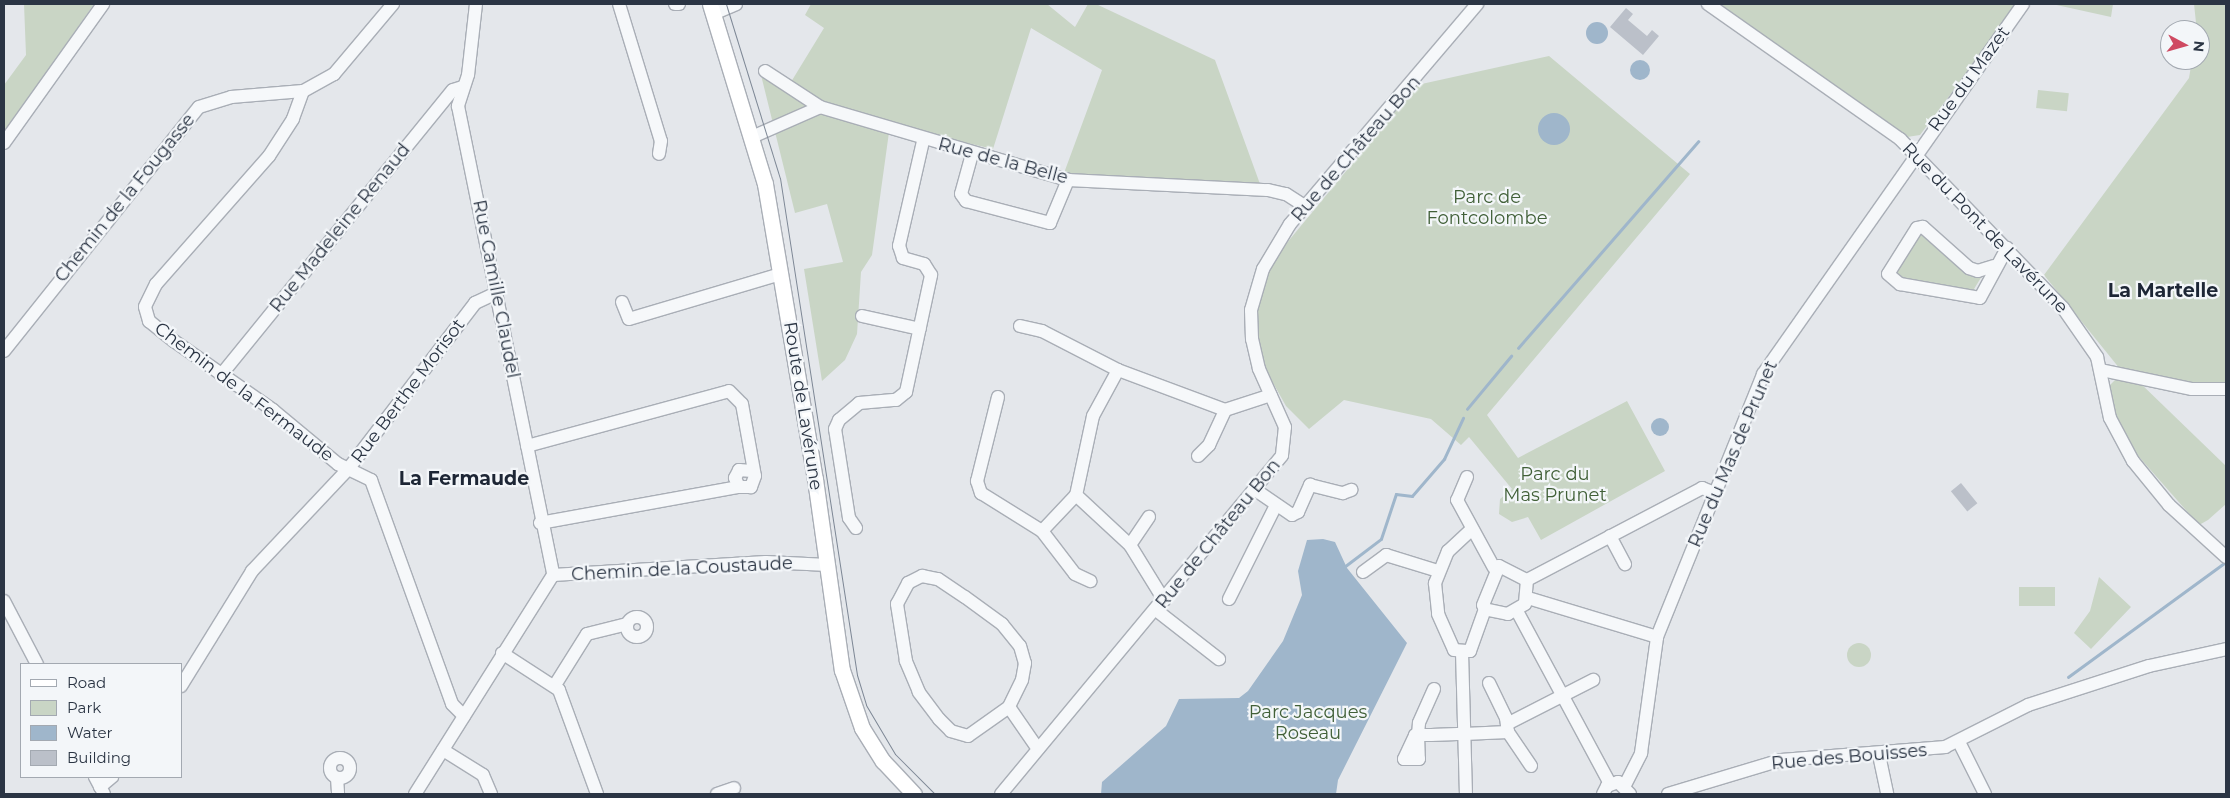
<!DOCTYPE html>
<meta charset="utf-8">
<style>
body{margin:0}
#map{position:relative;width:2230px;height:798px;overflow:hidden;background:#e4e7eb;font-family:Montserrat,sans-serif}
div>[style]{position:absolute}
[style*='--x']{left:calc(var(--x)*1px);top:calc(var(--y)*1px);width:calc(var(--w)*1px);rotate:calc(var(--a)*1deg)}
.green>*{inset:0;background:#c9d5c5;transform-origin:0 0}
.round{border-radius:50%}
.water>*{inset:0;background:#9fb6cb}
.stream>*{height:2.5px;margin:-1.25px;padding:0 1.25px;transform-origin:1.25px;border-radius:1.25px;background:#9fb6cb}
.building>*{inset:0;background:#bbc0c9;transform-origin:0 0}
.roads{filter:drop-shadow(1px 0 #a9aeb6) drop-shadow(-1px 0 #a9aeb6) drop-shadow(0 1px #a9aeb6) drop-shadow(0 -1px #a9aeb6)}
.minor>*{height:12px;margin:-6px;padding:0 6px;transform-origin:6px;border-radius:6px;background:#f6f8fa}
.minor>.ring{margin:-6px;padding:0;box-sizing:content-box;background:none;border:12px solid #f6f8fa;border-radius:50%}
.major>*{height:15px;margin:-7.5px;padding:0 7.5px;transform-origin:7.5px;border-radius:7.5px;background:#fff}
.tram>*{height:1px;margin:-0.5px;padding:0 0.5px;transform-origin:0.5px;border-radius:0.5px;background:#7d8795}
span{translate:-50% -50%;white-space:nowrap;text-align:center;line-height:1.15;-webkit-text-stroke:4.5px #f3f6f9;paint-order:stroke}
.street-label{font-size:18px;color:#2b3544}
.park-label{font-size:18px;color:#416038}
.neighbourhood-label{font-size:19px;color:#1d2635;font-weight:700}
.frame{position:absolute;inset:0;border:5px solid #2b3544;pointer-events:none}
.legend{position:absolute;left:20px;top:663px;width:162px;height:115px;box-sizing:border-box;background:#f3f6f9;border:1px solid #a3a9b1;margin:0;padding:6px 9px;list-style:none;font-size:15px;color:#2b3544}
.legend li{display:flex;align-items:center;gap:10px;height:25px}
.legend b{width:25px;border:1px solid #a3a9b1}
.north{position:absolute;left:2160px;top:20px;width:50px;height:50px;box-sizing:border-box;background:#f3f6f9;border:1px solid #a3a9b1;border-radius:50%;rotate:96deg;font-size:14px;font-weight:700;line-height:20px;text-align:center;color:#2b3544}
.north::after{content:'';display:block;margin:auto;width:18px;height:22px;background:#cf4a62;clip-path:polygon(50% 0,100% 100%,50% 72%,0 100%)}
</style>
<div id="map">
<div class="green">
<div style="clip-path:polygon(24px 4px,94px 4px,4px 134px,4px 85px,26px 55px)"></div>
<div style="clip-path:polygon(811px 4px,1047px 4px,1075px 27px,1088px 4px,1096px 4px,1215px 60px,1260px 184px,1064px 173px,1102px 70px,1031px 28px,993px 149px,890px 125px,872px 255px,861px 272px,857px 334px,845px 360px,822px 381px,804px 269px,843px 262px,827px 204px,795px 213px,761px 75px,791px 82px,824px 28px,805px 15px)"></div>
<div style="clip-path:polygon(1716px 4px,2018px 4px,1920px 135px,1907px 137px)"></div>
<div style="clip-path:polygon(2052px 4px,2113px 4px,2111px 17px)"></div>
<div style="clip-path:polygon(2194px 4px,2226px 4px,2226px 387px,2191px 386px,2120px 369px,2044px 275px,2189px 78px,2192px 60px,2200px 60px)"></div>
<div style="clip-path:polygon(1549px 56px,1690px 174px,1487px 415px,1518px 458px,1627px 401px,1665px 471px,1541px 540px,1528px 517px,1512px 522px,1499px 514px,1500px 499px,1512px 489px,1469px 437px,1461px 445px,1431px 419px,1344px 400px,1309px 429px,1286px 406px,1258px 356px,1255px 313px,1272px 261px,1417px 85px)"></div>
<div style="left:2038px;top:90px;width:31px;height:18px;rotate:6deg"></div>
<div style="clip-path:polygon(1918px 233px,1925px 233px,1982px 276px,1974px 289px,1979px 292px,1897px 278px,1894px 268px,1897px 262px,1900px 267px)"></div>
<div style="clip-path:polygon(2118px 377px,2138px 381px,2226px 466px,2226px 504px,2208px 520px,2199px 525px,2133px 450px,2111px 407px,2109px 386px)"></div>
<div style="clip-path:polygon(2099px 577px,2131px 607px,2091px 649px,2074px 633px,2090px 611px)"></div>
<div style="left:2019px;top:587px;width:36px;height:19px"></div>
<div class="round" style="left:1847px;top:643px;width:24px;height:24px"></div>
</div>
<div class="water">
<div class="round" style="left:1586px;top:22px;width:22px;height:22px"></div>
<div class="round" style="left:1630px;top:60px;width:20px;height:20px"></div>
<div class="round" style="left:1538px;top:113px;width:32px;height:32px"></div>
<div class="round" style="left:1651px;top:418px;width:18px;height:18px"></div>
<div style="clip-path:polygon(1323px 539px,1335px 542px,1347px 568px,1407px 643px,1338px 780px,1336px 794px,1101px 794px,1102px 782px,1166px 726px,1179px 699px,1239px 698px,1248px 691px,1283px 641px,1302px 595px,1298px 571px,1307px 540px)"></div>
</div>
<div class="stream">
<div style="--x:1518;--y:348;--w:274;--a:-48.9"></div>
<div style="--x:1467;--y:409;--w:69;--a:-50.3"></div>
<div style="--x:1344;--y:567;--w:46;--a:-37.1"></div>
<div style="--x:1381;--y:539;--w:47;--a:-71.6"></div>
<div style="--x:1396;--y:494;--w:16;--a:7"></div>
<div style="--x:1412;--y:496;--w:49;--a:-49.1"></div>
<div style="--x:1444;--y:459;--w:45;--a:-65.1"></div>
<div style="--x:2068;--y:677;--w:192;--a:-36.1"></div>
</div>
<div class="building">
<div style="clip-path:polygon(1626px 8px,1633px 14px,1628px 20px,1647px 36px,1652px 30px,1659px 36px,1643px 55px,1610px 27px)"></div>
<div style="left:1961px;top:483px;width:26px;height:13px;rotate:51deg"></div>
</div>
<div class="roads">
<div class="minor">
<div style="--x:393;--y:4;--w:92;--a:130.1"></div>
<div style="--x:334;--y:74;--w:35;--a:151"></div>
<div style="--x:303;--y:91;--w:30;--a:110"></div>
<div style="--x:293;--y:119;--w:44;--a:123"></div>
<div style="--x:269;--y:156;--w:171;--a:131.4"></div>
<div style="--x:156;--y:284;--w:25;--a:116"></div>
<div style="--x:145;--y:307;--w:15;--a:74"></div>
<div style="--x:149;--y:321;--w:32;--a:39"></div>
<div style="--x:174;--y:341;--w:121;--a:34.9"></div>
<div style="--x:273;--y:410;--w:85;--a:39.7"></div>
<div style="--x:338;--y:464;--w:37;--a:26"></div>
<div style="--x:371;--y:480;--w:238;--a:70.1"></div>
<div style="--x:452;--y:704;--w:17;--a:45"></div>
<div style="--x:476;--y:4;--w:71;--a:96.4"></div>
<div style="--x:468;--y:75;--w:33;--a:108"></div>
<div style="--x:458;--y:106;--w:479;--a:78.5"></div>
<div style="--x:619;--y:4;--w:143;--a:73"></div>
<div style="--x:661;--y:141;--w:13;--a:99"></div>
<div style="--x:675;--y:4;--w:4;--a:0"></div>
<div style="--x:1708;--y:4;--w:235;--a:35.1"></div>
<div style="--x:1900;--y:139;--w:235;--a:46"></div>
<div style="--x:2063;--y:308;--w:60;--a:55.2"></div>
<div style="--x:2097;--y:357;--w:62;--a:78"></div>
<div style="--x:2110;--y:418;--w:49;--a:61.9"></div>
<div style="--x:2133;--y:461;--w:57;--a:50.7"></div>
<div style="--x:2169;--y:505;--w:77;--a:42.4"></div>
<div style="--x:713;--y:14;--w:25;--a:-23"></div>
<div style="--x:765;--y:71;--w:66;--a:33.2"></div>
<div style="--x:752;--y:137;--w:74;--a:-23.8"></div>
<div style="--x:820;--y:107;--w:259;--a:16.4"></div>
<div style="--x:1068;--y:180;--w:200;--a:2.9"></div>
<div style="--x:1268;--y:190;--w:18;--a:13"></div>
<div style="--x:1286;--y:194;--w:24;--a:33"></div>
<div style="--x:4;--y:143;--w:171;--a:-54.5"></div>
<div style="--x:972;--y:154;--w:41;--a:105.4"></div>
<div style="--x:961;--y:194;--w:9;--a:54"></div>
<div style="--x:966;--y:201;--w:87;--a:14.7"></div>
<div style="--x:1050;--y:223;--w:47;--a:-67.3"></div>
<div style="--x:1994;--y:266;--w:17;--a:163"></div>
<div style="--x:1978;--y:271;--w:9;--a:-162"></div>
<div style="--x:1969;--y:268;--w:62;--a:-138.3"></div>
<div style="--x:1923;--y:227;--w:6;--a:171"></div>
<div style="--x:1917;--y:228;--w:54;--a:122.2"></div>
<div style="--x:1888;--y:274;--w:16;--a:40"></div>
<div style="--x:1900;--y:284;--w:81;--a:9.9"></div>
<div style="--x:1980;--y:298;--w:57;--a:-61.6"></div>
<div style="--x:622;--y:302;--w:18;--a:68"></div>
<div style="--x:629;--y:319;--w:159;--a:-16.5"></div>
<div style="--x:862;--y:316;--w:59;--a:12.6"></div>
<div style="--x:1020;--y:326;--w:23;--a:13"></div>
<div style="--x:1042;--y:331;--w:85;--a:27.2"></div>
<div style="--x:1118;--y:370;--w:114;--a:20.5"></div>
<div style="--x:1225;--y:410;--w:48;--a:-18.1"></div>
<div style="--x:4;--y:351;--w:312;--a:-51.4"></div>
<div style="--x:199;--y:107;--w:34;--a:-17"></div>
<div style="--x:231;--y:97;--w:72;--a:-4.8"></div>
<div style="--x:1118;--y:370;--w:52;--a:118.5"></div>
<div style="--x:1093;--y:416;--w:81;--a:102.1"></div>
<div style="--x:1076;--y:495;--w:74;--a:42.8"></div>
<div style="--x:1130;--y:545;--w:65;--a:58.3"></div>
<div style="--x:2101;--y:370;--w:93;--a:11.8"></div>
<div style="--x:2192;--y:389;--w:34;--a:0"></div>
<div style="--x:221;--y:375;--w:367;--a:-50.9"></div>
<div style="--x:453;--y:90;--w:10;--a:-17"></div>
<div style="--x:998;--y:397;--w:87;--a:104"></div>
<div style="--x:977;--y:481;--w:13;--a:72"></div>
<div style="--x:981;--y:493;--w:72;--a:31.9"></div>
<div style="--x:1042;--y:531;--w:50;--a:-46.6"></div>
<div style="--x:527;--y:446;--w:209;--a:-15.2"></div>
<div style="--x:729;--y:391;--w:18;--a:45"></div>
<div style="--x:742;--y:404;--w:73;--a:79.8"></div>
<div style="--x:755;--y:476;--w:12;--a:110"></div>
<div style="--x:751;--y:487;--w:12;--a:180"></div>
<div style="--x:739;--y:487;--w:10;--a:-114"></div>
<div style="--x:735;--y:478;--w:9;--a:-63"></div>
<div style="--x:739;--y:470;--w:13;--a:4"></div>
<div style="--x:1198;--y:456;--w:16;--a:-45"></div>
<div style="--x:1209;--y:445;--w:38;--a:-65"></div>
<div style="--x:1467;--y:477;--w:25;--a:113"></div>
<div style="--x:1457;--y:500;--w:77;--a:61.4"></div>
<div style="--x:1254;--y:489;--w:46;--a:34.4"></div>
<div style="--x:1292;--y:515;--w:7;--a:-27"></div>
<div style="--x:1298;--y:512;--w:30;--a:-66"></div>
<div style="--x:1310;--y:485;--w:34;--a:14"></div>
<div style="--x:1343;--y:493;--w:9;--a:-21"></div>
<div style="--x:540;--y:523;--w:202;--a:-10.3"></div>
<div style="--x:856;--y:528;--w:12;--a:-125"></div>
<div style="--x:849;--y:518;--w:90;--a:-98.9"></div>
<div style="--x:835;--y:429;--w:10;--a:-66"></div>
<div style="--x:839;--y:420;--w:26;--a:-40"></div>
<div style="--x:859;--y:403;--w:37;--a:-5"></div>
<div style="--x:896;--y:400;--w:13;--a:-39"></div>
<div style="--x:906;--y:392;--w:120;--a:-77.9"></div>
<div style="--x:931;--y:275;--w:13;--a:-122"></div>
<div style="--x:924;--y:264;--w:22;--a:-164"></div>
<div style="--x:903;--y:258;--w:13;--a:-108"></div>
<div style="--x:899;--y:246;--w:108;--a:-77.1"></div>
<div style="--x:1472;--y:529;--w:33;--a:137"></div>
<div style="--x:1448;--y:551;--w:35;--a:112"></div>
<div style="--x:1435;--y:583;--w:31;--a:84"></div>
<div style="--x:1438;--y:614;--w:39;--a:66"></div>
<div style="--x:1454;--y:650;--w:16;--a:4"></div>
<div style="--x:1470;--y:651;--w:45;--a:-70.3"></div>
<div style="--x:1042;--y:531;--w:54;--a:52.5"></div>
<div style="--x:1075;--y:574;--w:17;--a:25"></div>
<div style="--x:1610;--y:536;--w:32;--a:62"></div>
<div style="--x:1130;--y:545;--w:34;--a:-56"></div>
<div style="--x:1499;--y:566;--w:31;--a:27"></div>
<div style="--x:1527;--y:580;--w:24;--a:95"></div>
<div style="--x:1525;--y:604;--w:20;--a:150"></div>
<div style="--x:1508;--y:614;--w:24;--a:-168"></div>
<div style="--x:1485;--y:609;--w:4;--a:-117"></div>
<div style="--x:1483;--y:605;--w:42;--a:-67.7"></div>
<div style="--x:1363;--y:572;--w:29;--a:-36"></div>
<div style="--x:1386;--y:555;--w:54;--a:17.1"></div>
<div style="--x:553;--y:575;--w:213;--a:-3.5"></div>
<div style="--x:766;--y:562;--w:62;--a:2.8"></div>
<div style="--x:922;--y:576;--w:16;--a:11"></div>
<div style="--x:938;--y:579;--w:32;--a:34"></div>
<div style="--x:965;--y:597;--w:46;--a:36.1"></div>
<div style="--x:1002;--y:624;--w:28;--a:51"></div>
<div style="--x:1020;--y:646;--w:18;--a:74"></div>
<div style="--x:1025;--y:663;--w:17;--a:100"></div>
<div style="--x:1022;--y:680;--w:30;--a:116"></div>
<div style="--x:1009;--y:707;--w:50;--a:144.7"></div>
<div style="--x:968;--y:736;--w:18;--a:-164"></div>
<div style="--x:951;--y:731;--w:17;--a:-135"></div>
<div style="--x:939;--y:719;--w:34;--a:-127"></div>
<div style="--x:919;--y:692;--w:34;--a:-113"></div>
<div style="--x:906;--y:661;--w:58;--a:-99"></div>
<div style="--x:897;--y:604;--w:24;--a:-62"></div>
<div style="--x:908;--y:583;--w:16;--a:-27"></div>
<div style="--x:1527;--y:580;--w:198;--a:-27.7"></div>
<div style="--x:1702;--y:488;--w:14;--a:21"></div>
<div style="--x:1528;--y:598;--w:135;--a:16.8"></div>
<div style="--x:1229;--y:599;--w:103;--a:-63.4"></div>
<div style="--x:4;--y:601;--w:71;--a:62.4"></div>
<div style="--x:1156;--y:610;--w:80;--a:37.9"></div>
<div style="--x:1517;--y:611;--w:196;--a:61.7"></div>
<div class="ring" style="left:627px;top:617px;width:8px;height:8px"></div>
<div style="--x:1462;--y:652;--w:142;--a:88.4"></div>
<div style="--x:502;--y:653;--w:68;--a:33"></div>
<div style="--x:559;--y:690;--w:111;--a:69.9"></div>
<div style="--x:1489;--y:683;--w:39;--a:64"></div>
<div style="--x:1506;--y:718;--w:14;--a:82"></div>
<div style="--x:1508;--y:732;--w:41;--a:55.9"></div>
<div style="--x:555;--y:685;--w:60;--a:-57.9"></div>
<div style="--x:587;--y:634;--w:41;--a:-14"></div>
<div style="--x:181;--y:686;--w:135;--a:-58.3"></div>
<div style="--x:252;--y:571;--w:141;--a:-46.7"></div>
<div style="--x:349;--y:468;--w:208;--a:-52.6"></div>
<div style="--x:475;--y:303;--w:23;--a:-25"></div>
<div style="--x:1434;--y:689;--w:37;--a:114"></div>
<div style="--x:1419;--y:723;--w:12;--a:95"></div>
<div style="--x:1418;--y:735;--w:24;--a:88"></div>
<div style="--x:1419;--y:759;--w:15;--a:180"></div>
<div style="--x:1404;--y:759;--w:26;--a:-65"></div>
<div style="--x:1415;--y:735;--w:16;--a:0"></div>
<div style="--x:1431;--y:735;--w:33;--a:-2"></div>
<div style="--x:1464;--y:734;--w:44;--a:-2.6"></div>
<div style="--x:1009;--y:707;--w:51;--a:55.4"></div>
<div style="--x:1507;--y:724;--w:97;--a:-27.1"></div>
<div style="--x:1959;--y:742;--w:58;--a:63.4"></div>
<div style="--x:443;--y:750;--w:47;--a:32"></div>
<div style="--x:483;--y:775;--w:21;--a:67"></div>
<div style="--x:1879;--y:755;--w:40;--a:78"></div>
<div class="ring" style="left:330px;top:758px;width:8px;height:8px"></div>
<div style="--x:95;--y:777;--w:19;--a:62"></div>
<div style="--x:337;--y:778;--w:16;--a:86"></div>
<div style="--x:1625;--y:785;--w:36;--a:-63"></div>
<div style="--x:1641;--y:753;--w:117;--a:-82.1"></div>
<div style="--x:1657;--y:637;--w:284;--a:-68"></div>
<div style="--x:1763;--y:374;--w:452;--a:-54.9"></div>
<div style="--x:100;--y:787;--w:16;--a:-40"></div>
<div style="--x:415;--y:794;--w:259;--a:-57.8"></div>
<div style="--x:717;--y:794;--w:18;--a:-19"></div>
<div style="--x:1001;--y:794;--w:440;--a:-50.3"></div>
<div style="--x:1282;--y:455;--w:28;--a:-84"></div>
<div style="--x:1285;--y:427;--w:64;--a:-114.1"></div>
<div style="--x:1259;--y:369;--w:31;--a:-103"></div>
<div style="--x:1252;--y:339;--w:29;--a:-92"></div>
<div style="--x:1251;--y:310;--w:43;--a:-73.7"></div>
<div style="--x:1263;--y:269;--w:52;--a:-59"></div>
<div style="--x:1290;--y:224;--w:289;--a:-49.6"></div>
<div style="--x:1603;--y:794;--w:9;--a:-63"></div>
<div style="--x:1607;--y:786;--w:12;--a:-20"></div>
<div style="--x:1618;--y:782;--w:17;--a:45"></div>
<div style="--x:1668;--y:794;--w:118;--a:-16.7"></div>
<div style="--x:1781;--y:760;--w:165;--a:-4.5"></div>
<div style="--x:1945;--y:747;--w:93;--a:-26.8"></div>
<div style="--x:2028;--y:705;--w:127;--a:-17.9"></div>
<div style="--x:2149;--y:666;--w:79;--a:-12.4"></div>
</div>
<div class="major">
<div style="--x:710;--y:4;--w:188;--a:73"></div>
<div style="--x:765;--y:184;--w:299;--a:80.4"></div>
<div style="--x:815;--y:479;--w:193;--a:82"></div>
<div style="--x:842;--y:670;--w:61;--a:71"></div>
<div style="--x:862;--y:728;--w:39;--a:58"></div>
<div style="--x:883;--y:761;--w:45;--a:46.8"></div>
</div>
</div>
<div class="tram">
<div style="--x:726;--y:4;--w:182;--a:72.8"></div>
<div style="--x:780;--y:178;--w:503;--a:81.19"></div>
<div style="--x:857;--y:675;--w:31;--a:73"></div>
<div style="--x:866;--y:705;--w:57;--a:59.4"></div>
<div style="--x:895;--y:754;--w:57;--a:45"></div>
</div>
<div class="street-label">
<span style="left:1969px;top:79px;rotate:-54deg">Rue du Mazet</span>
<span style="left:1356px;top:149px;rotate:-49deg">Rue de Château Bon</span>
<span style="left:1003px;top:161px;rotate:15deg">Rue de la Belle</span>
<span style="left:125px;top:198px;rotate:-51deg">Chemin de la Fougasse</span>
<span style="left:340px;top:228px;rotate:-51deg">Rue Madeleine Renaud</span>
<span style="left:1985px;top:228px;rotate:46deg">Rue du Pont de Lavérune</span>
<span style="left:496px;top:289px;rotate:79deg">Rue Camille Claudel</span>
<span style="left:408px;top:391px;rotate:-53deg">Rue Berthe Morisot</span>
<span style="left:244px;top:392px;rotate:37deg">Chemin de la Fermaude</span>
<span style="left:803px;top:406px;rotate:81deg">Route de Lavérune</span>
<span style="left:1733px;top:454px;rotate:-67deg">Rue du Mas de Prunet</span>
<span style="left:1218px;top:534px;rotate:-51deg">Rue de Château Bon</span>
<span style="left:682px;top:569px;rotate:-3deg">Chemin de la Coustaude</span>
<span style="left:1849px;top:757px;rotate:-5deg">Rue des Bouisses</span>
</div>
<div class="park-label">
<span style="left:1487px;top:208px">Parc de<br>Fontcolombe</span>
<span style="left:1555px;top:485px">Parc du<br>Mas Prunet</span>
<span style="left:1308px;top:723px">Parc Jacques<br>Roseau</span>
</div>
<div class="neighbourhood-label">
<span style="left:2163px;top:291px">La Martelle</span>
<span style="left:464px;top:479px">La Fermaude</span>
</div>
<div class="frame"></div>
<ul class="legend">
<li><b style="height:6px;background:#fff"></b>Road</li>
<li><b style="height:14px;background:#c9d5c5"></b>Park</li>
<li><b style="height:14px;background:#9fb6cb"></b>Water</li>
<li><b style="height:14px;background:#bbc0c9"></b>Building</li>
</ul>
<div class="north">N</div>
</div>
